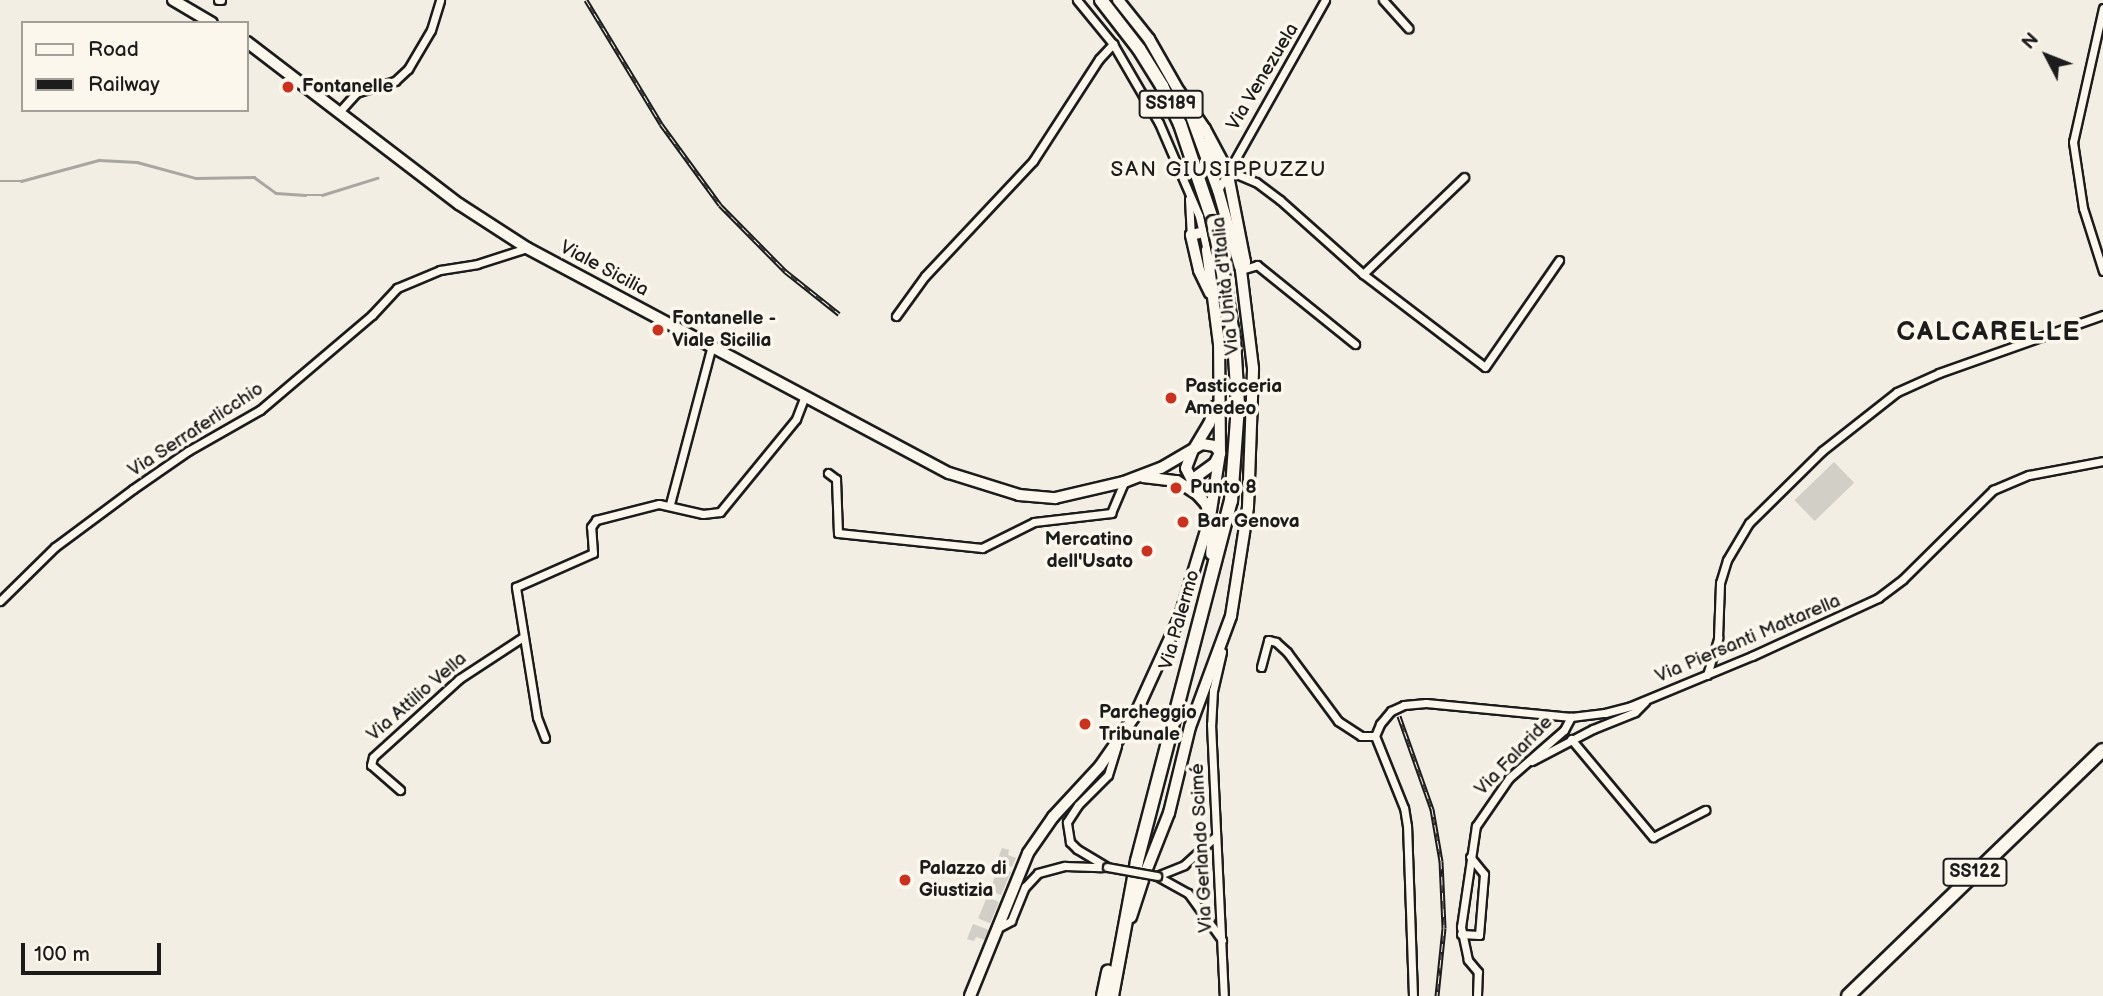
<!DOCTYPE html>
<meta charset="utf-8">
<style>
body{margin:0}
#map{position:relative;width:2103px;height:996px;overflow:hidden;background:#f2eee4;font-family:"Balsamiq Sans",sans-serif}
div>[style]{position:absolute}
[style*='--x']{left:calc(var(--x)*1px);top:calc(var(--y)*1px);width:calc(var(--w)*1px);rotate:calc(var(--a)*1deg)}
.green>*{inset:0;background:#d2cfc6;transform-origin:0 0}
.stream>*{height:2.5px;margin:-1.25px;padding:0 1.25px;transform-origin:1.25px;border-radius:1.25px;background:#a9a6a0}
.roads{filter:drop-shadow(2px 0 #1c1c1c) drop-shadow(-2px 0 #1c1c1c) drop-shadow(0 2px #1c1c1c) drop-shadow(0 -2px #1c1c1c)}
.street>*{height:7px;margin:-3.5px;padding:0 3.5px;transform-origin:3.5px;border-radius:3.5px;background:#fbf7ec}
.secondary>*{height:10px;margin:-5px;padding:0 5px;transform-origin:5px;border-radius:5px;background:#fbf7ec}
.primary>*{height:12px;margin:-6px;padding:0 6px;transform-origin:6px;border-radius:6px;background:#fbf7ec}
.rail>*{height:5px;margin-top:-2.5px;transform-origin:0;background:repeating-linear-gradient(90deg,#fbf7ec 0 8px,#1c1c1c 0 16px);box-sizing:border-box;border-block:2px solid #1c1c1c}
.bridges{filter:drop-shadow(2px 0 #1c1c1c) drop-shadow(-2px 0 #1c1c1c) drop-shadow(0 2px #1c1c1c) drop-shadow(0 -2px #1c1c1c)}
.street-bridge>*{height:7px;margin:-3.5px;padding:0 3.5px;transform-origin:3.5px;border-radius:3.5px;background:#fbf7ec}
.primary-bridge>*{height:12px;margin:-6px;padding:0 6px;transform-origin:6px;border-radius:6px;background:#fbf7ec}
.dots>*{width:19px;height:19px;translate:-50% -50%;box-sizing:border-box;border:4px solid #fbf7ec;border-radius:50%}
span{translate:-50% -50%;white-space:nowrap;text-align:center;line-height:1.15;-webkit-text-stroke:7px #fbf7ec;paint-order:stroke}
.shield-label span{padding:2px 5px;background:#fbf7ec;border:2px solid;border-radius:5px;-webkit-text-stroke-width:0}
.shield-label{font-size:18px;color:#1c1c1c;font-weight:700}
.street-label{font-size:19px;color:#1c1c1c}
.poi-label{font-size:19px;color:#1c1c1c;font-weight:700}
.left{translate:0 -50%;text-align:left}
.right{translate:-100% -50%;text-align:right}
.neighbourhood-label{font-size:21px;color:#1c1c1c;letter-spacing:2px}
.district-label{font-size:26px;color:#1c1c1c;font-weight:700;letter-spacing:2px}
.legend{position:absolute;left:21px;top:21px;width:228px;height:91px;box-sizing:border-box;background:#fbf7ec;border:2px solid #a29f99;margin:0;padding:9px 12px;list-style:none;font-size:21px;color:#1c1c1c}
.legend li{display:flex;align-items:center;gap:14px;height:35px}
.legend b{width:35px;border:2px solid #a29f99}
.north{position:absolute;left:2012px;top:21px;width:70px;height:70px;-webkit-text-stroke:5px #fbf7ec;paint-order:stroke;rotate:312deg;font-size:19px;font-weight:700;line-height:28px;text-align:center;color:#1c1c1c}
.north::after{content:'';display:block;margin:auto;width:24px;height:32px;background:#1c1c1c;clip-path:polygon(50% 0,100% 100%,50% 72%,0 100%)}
.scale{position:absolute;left:21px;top:943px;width:140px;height:32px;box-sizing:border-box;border:4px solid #1c1c1c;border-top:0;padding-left:9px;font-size:21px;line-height:24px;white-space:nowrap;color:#1c1c1c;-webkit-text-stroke:5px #fbf7ec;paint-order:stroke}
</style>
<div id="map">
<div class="green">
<div style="left:1834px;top:462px;width:29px;height:55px;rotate:46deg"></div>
<div style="clip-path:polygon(1002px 848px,1009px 850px,1008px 855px,1016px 858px,1012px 867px,997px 861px)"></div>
<div style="clip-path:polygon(998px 867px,1011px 872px,1001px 895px,990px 891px)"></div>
<div style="left:987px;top:897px;width:13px;height:23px;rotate:23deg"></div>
<div style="clip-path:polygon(973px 924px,989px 930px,985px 940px,976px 937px,974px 941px,967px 939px)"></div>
</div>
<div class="stream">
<div style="--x:0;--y:181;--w:21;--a:0"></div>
<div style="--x:21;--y:181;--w:81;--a:-15.1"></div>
<div style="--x:99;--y:160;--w:38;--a:3"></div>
<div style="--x:137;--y:162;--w:61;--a:15.2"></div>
<div style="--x:196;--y:178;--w:58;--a:-1"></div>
<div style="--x:254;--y:177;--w:27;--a:36"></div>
<div style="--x:276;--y:193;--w:29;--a:4"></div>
<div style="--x:305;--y:195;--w:17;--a:0"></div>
<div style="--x:322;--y:195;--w:58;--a:-17.2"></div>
</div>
<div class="roads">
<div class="street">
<div style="--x:218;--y:0;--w:3;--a:0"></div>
<div style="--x:1077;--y:0;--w:57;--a:50.7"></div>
<div style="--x:1113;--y:44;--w:91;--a:59.8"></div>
<div style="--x:1159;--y:123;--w:101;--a:66.7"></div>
<div style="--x:1199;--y:216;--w:35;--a:77"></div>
<div style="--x:1383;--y:0;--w:38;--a:48"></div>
<div style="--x:2103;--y:8;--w:137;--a:102.6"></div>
<div style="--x:2073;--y:142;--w:67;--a:81.4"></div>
<div style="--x:2083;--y:208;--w:66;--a:72.4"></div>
<div style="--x:340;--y:111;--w:24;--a:-48"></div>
<div style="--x:356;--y:93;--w:41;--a:-17.1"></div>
<div style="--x:395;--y:81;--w:18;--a:-43"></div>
<div style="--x:408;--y:69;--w:45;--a:-59.5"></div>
<div style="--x:431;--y:30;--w:31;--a:-73"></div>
<div style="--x:1204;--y:142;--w:30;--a:57"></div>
<div style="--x:1220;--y:167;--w:39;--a:23"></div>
<div style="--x:1256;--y:182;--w:30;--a:37"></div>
<div style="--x:1280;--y:200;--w:111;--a:41.7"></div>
<div style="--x:1363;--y:274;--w:153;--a:37.3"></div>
<div style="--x:1485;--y:367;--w:130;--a:-55.3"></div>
<div style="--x:1218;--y:190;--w:218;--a:-60.6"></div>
<div style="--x:1189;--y:199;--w:36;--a:87"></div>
<div style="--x:1241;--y:270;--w:17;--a:-17"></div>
<div style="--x:1257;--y:265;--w:126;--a:38.9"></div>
<div style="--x:1363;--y:274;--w:140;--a:-43.8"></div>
<div style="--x:896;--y:316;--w:49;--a:-54.1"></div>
<div style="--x:925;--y:276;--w:158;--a:-46.8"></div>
<div style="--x:1033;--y:161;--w:121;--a:-57.1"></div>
<div style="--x:1099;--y:59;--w:21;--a:-47"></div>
<div style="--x:828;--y:473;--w:10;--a:37"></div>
<div style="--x:836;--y:479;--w:54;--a:87.9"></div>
<div style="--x:838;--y:533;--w:145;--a:5.9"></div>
<div style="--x:982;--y:548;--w:58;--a:-26.6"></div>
<div style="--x:1034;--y:522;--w:78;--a:-6.7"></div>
<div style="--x:1111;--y:513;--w:34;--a:-67"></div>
<div style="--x:670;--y:504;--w:164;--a:-75.2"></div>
<div style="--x:0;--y:601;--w:77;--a:-44.5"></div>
<div style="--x:55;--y:547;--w:97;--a:-36.6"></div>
<div style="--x:133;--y:489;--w:67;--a:-34.6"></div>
<div style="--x:188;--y:451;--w:83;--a:-29.7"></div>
<div style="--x:260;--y:410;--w:147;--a:-40.3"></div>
<div style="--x:372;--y:315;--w:37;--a:-47"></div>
<div style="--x:397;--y:288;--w:47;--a:-22.7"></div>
<div style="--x:440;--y:270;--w:37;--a:-9"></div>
<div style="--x:477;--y:264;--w:52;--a:-17.7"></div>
<div style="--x:1222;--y:652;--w:39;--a:103"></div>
<div style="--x:1213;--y:690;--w:34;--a:93"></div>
<div style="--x:1211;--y:724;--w:272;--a:87.3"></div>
<div style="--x:1261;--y:667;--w:28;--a:-75"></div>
<div style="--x:1268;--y:640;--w:8;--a:14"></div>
<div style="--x:1276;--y:642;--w:15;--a:42"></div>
<div style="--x:1287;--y:652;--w:86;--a:53.5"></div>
<div style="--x:1338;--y:721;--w:27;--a:33"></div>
<div style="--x:1361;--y:736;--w:14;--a:0"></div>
<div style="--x:1707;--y:675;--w:39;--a:-73"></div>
<div style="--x:1718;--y:638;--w:55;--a:-87.9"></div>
<div style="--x:1720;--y:583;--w:24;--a:-73"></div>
<div style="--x:1727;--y:560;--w:43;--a:-59.3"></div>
<div style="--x:1749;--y:523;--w:103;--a:-44.6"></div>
<div style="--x:1822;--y:451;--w:95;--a:-38.2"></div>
<div style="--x:1897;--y:392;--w:46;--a:-24.3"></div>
<div style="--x:1939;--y:373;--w:174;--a:-19.5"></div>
<div style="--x:545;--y:738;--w:22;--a:-111"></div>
<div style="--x:537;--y:717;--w:132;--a:-99.2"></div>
<div style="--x:516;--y:587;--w:84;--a:-23.8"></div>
<div style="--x:593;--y:553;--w:26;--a:-94"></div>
<div style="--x:591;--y:527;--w:9;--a:-54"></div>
<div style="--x:596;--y:520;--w:65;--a:-14.3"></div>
<div style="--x:659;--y:504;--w:45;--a:12.8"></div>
<div style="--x:703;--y:514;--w:17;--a:-7"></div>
<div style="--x:720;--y:512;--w:120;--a:-50.7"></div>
<div style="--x:796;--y:419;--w:25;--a:-69"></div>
<div style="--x:1571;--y:739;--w:128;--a:50.1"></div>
<div style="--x:1653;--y:837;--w:59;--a:-27.4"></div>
<div style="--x:1532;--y:761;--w:69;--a:-27.7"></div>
<div style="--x:1593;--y:729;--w:45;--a:-22"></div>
<div style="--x:1635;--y:712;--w:14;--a:-45"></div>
<div style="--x:400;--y:790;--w:38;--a:-139"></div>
<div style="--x:371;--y:765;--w:8;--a:-76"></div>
<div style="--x:373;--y:757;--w:116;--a:-42.2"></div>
<div style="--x:459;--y:679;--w:77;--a:-33.3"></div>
<div style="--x:1107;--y:867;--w:35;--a:-149"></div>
<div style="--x:1077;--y:849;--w:10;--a:-135"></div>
<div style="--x:1070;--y:842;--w:20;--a:-99"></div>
<div style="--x:1067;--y:822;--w:20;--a:-57"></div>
<div style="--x:1078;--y:805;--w:42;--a:-45"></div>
<div style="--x:1108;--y:775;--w:31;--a:-73"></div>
<div style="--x:1157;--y:876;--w:35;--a:29"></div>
<div style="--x:1188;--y:893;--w:58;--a:54.1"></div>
<div style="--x:1157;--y:876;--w:29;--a:-22"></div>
<div style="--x:1184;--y:865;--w:43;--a:-42.2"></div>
<div style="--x:998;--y:928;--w:15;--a:-28"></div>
<div style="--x:1011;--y:921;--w:37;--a:-68"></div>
<div style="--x:1025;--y:887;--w:19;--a:-47"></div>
<div style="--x:1038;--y:873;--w:28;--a:-15"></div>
<div style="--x:1065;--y:866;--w:36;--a:2"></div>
<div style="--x:1461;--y:934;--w:18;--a:3"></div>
<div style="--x:1479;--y:935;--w:61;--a:-85.3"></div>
<div style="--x:1484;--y:874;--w:22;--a:-129"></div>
<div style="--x:1413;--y:996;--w:170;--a:-92"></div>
<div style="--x:1407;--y:826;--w:18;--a:-99"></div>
<div style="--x:1404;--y:808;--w:78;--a:-111.9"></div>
<div style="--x:1375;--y:736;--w:13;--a:-67"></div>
<div style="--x:1380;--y:724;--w:17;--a:-50"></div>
<div style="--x:1391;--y:711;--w:14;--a:-25"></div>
<div style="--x:1404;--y:705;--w:22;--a:-5"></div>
<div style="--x:1426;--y:703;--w:146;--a:5.5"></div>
<div style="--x:1571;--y:717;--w:34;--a:-7"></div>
<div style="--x:1605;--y:713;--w:27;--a:-15"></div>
<div style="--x:1631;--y:706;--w:131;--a:-22.5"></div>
<div style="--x:1752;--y:656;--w:139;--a:-24.7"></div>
<div style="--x:1878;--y:598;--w:31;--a:-37"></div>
<div style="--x:1903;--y:579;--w:127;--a:-44.7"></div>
<div style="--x:1993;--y:490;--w:39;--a:-23"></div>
<div style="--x:2029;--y:475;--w:75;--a:-10.7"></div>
<div style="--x:1477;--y:996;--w:24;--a:-88"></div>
<div style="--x:1478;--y:972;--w:16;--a:-130"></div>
<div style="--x:1468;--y:960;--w:34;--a:-102"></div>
<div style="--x:1461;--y:927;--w:102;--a:-81.6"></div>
<div style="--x:1476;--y:826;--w:58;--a:-55.5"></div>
<div style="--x:1509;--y:778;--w:73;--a:-41.1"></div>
<div style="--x:1564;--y:730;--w:15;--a:-62"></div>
</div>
<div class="secondary">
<div style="--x:173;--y:0;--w:45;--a:30.5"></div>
<div style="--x:1118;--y:0;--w:50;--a:51.5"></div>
<div style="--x:1149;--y:39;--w:64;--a:60.3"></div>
<div style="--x:247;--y:42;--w:267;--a:37.4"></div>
<div style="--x:459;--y:204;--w:81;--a:32.9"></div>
<div style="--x:527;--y:248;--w:478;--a:28.1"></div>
<div style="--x:949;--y:473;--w:73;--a:17.4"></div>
<div style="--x:1019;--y:495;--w:36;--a:5"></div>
<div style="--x:1055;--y:498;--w:71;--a:-13.1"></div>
<div style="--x:1124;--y:482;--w:40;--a:-21"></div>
<div style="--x:1161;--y:468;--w:48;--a:-30.3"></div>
<div style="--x:1202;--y:444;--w:13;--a:9"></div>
<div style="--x:1215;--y:446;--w:9;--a:54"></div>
<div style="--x:1220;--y:453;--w:11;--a:117"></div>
<div style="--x:1215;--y:463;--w:29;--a:144"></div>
<div style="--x:1192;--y:480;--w:13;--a:-117"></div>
<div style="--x:1186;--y:468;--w:19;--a:-69"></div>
<div style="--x:1191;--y:116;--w:79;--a:70"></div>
<div style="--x:1218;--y:190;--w:80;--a:74.1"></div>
<div style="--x:1210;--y:293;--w:25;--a:-116"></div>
<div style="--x:1199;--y:270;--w:36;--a:-103"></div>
<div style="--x:1191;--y:235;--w:32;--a:-13"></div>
<div style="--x:1195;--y:447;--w:27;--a:-59"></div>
<div style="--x:1209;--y:424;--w:19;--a:-69"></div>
<div style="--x:1143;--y:477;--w:34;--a:7"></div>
<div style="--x:1177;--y:481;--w:24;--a:33"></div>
<div style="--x:1197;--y:494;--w:13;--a:48"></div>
<div style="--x:1206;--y:504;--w:14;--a:73"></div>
<div style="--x:1210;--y:517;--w:16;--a:79"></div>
<div style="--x:1213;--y:533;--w:21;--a:95"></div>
<div style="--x:1131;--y:917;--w:40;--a:-72"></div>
<div style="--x:1143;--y:879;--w:71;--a:-68.5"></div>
<div style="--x:1169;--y:813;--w:89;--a:-76.3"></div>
<div style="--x:1190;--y:727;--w:118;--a:-69.7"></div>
<div style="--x:1231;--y:616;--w:110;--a:-81.1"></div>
<div style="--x:1248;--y:507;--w:139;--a:-87.9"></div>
<div style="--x:1253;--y:368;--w:99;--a:-97"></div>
<div style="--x:1241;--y:270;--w:9;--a:-63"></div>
<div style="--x:1245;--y:262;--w:94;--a:-101.1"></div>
<div style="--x:1227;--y:170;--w:47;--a:-118.2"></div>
<div style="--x:1205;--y:129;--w:46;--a:-124.4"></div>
<div style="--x:970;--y:996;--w:154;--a:-67.9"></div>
<div style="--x:1028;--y:853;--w:44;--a:-55.2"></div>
<div style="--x:1053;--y:817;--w:69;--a:-47.3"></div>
<div style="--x:1100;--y:766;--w:60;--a:-55.2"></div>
<div style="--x:1134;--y:717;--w:111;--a:-65.5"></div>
<div style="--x:1180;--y:616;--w:103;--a:-73.1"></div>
<div style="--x:1210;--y:517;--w:65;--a:-81.1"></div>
<div style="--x:1220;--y:453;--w:109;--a:-90.5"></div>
<div style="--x:1219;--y:344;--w:95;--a:-97.3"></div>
</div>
<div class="primary">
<div style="--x:1101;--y:0;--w:62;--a:52.2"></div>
<div style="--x:1139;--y:49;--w:44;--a:58.1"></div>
<div style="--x:1162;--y:86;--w:42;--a:64.7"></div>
<div style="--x:1180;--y:124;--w:103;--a:71.4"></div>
<div style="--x:1103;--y:996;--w:25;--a:-78"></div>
<div style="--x:1112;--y:996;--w:137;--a:-79.5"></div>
<div style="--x:1137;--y:861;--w:372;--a:-75.4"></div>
<div style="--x:1231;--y:501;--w:96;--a:-85.8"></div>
<div style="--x:1238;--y:405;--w:65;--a:-93.5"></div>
<div style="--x:1234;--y:340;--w:91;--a:-99.5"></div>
<div style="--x:1848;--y:996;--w:354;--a:-44"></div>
</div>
</div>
<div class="rail">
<div style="--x:586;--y:0;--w:145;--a:58.8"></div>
<div style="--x:661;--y:124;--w:100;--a:53.9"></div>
<div style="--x:720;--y:205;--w:93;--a:45.4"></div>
<div style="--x:785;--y:271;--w:69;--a:38.5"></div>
<div style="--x:1399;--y:716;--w:99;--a:70.5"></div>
<div style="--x:1432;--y:809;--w:53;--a:80.2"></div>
<div style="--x:1441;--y:861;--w:67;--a:87.4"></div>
<div style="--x:1444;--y:928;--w:68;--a:95.9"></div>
</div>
<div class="bridges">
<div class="street-bridge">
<div style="--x:1107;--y:867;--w:51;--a:10.2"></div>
</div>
<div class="primary-bridge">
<div style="--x:1213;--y:222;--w:29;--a:78"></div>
</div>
</div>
<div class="dots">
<div style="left:288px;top:87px;background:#c8321e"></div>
<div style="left:658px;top:330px;background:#c8321e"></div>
<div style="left:1171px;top:398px;background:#c8321e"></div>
<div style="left:1176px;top:488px;background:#c8321e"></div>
<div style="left:1183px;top:522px;background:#c8321e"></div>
<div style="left:1147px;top:551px;background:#c8321e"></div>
<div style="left:1085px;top:724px;background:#c8321e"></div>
<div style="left:905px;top:880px;background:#c8321e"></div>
</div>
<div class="shield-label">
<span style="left:1171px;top:104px">SS189</span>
<span style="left:1975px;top:872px">SS122</span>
</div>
<div class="street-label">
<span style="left:1263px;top:77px;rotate:-59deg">Via Venezuela</span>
<span style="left:604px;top:269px;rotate:28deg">Viale Sicilia</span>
<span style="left:1226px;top:286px;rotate:-96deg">Via Unità d'Italia</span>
<span style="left:196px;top:430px;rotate:-33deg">Via Serraferlicchio</span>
<span style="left:1180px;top:620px;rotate:-74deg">Via Palermo</span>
<span style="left:1748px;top:639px;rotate:-23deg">Via Piersanti Mattarella</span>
<span style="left:417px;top:697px;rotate:-41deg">Via Attilio Vella</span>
<span style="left:1514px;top:756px;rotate:-46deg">Via Falaride</span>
<span style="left:1202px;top:848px;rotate:-93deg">Via Gerlando Scimé</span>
</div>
<div class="poi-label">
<span class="left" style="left:302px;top:87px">Fontanelle</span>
<span class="left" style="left:672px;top:330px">Fontanelle -<br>Viale Sicilia</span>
<span class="left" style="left:1185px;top:398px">Pasticceria<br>Amedeo</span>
<span class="left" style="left:1190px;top:488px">Punto 8</span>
<span class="left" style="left:1197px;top:522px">Bar Genova</span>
<span class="right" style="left:1133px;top:551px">Mercatino<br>dell'Usato</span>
<span class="left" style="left:1099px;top:724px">Parcheggio<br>Tribunale</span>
<span class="left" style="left:919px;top:880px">Palazzo di<br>Giustizia</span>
</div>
<div class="neighbourhood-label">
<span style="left:1219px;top:170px">SAN GIUSIPPUZZU</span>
</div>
<div class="district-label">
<span style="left:1989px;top:333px">CALCARELLE</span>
</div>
<ul class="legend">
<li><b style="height:9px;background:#fbf7ec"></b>Road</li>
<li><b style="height:9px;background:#1c1c1c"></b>Railway</li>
</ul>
<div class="north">N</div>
<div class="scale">100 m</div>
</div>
